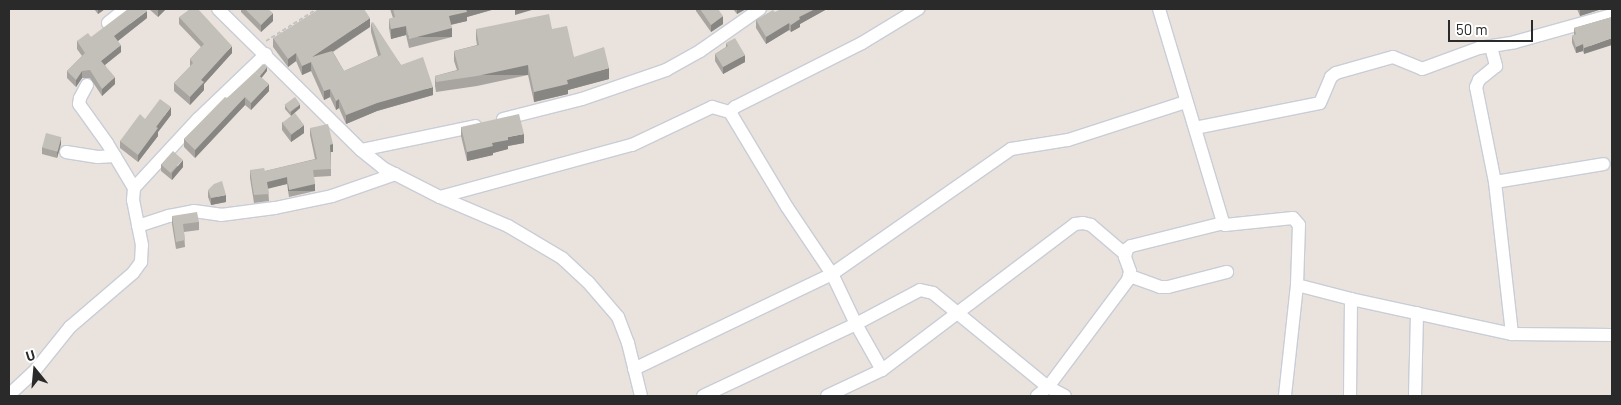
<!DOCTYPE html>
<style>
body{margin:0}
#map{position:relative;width:1621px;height:405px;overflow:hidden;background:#eae3dd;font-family:Barlow,sans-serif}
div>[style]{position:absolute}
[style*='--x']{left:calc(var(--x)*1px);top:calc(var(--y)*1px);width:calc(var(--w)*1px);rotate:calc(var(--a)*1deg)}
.path>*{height:2px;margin-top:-1px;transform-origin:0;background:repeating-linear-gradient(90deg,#c3c3c3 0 4px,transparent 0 6.5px)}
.roads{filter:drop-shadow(1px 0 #c9cdd6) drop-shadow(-1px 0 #c9cdd6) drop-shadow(0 1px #c9cdd6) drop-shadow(0 -1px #c9cdd6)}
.minor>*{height:12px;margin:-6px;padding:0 6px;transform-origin:6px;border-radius:6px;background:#fff}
.wall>*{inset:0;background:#a8a49f}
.shaded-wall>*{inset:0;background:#888682;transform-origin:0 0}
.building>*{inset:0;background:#c3bfb9;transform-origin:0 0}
span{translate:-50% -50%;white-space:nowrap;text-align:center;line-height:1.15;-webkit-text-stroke:4px #fff;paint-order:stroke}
.frame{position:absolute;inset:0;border:10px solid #2a2a2a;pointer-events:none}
.north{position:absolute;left:10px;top:345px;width:50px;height:50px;-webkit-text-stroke:4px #fff;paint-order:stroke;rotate:343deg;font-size:14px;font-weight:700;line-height:20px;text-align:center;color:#2a2a2a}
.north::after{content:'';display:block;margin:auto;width:18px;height:22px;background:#2a2a2a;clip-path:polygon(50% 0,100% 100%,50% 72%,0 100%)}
.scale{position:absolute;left:1448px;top:20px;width:85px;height:22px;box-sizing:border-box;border:2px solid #2a2a2a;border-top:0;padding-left:6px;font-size:15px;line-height:18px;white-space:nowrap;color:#2a2a2a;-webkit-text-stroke:4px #fff;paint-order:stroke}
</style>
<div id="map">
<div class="path">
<div style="--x:266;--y:41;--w:60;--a:-32.1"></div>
</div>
<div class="roads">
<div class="minor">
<div style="--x:218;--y:9;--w:201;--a:44.6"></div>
<div style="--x:361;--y:150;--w:28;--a:39"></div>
<div style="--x:383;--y:168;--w:64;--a:27"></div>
<div style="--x:440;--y:197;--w:74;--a:23.1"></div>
<div style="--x:508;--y:226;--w:63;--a:30.7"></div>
<div style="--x:562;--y:258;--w:35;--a:43"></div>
<div style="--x:588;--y:282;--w:46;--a:49.4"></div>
<div style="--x:618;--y:317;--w:28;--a:69"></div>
<div style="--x:628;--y:343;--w:55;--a:76.2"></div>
<div style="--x:1159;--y:9;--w:223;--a:73.3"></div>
<div style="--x:1223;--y:223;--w:3;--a:45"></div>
<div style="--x:1225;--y:225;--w:68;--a:-5.9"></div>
<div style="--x:1293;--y:218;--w:9;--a:49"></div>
<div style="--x:1299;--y:225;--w:60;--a:91.9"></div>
<div style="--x:1297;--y:285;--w:112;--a:96.2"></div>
<div style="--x:108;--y:23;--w:22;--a:-39"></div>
<div style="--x:1491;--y:47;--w:20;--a:75"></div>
<div style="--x:1496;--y:66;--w:22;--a:141"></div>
<div style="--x:1479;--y:80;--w:8;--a:113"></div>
<div style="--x:1476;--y:87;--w:97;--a:78.7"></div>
<div style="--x:1495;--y:182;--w:153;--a:83.6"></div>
<div style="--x:87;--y:85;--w:15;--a:118"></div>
<div style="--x:80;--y:98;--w:6;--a:99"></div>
<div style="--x:79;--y:104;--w:48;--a:54.3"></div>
<div style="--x:107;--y:143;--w:52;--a:59"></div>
<div style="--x:503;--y:119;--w:81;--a:-14.2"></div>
<div style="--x:582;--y:99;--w:89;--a:-19"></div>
<div style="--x:666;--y:70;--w:39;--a:-29"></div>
<div style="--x:700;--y:51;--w:73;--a:-35"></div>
<div style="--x:1195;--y:128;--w:127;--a:-11.3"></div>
<div style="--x:1320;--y:103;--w:28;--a:-67"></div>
<div style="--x:1331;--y:77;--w:6;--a:-39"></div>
<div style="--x:1336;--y:73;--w:59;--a:-15.7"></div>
<div style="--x:1393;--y:57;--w:31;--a:22"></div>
<div style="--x:1422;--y:69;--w:61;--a:-20.2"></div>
<div style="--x:1479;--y:48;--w:36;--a:-9"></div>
<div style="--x:1515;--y:42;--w:101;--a:-15.6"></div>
<div style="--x:361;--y:150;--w:117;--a:-11.8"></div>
<div style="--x:66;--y:152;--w:32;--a:9"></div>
<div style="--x:98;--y:157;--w:17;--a:-3"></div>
<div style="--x:1495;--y:182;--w:110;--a:-9.4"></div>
<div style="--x:440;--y:197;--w:199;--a:-15.2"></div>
<div style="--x:632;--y:145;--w:89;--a:-25.4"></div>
<div style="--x:712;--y:107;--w:19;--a:16"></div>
<div style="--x:138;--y:226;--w:33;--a:-18"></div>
<div style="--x:169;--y:216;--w:25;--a:-11"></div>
<div style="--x:194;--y:211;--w:27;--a:8"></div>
<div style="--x:221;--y:215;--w:54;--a:-7.4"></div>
<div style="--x:275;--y:208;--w:58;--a:-11.9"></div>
<div style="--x:332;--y:196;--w:67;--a:-19.2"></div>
<div style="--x:1130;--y:276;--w:32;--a:20"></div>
<div style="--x:1160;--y:287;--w:8;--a:0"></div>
<div style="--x:1168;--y:287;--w:61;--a:-14.3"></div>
<div style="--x:1297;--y:285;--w:56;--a:14.5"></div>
<div style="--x:1351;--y:299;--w:165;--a:12.3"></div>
<div style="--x:1512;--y:334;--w:100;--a:0.6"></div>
<div style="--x:634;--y:369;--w:220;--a:-25.6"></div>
<div style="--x:832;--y:274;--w:218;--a:-34.9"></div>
<div style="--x:1011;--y:149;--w:58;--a:-9"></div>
<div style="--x:1068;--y:140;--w:124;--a:-17.9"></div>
<div style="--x:882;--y:370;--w:53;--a:-119.5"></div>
<div style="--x:856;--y:324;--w:55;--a:-115.6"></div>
<div style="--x:832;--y:274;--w:81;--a:-123.9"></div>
<div style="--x:787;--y:207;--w:111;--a:-121"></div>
<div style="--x:730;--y:112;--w:7;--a:-45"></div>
<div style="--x:735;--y:107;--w:142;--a:-26.7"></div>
<div style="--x:862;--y:43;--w:66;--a:-31.3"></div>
<div style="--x:9;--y:395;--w:33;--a:-43"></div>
<div style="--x:33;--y:373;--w:59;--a:-51.2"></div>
<div style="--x:70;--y:327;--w:83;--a:-40.6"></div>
<div style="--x:133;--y:273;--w:14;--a:-54"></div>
<div style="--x:141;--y:262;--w:17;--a:-87"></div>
<div style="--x:142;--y:245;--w:46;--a:-101.3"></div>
<div style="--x:133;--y:200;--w:12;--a:-85"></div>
<div style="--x:134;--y:188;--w:94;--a:-47.2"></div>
<div style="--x:198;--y:119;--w:94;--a:-43.7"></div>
<div style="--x:703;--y:396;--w:169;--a:-25.2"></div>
<div style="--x:856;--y:324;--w:72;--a:-28"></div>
<div style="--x:920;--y:290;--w:13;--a:13"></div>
<div style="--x:933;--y:293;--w:149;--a:39.3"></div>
<div style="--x:1048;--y:387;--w:19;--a:28"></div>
<div style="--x:827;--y:396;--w:61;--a:-25.3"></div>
<div style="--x:882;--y:370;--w:242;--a:-37.1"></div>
<div style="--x:1075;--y:224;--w:8;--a:-7"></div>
<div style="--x:1083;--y:223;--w:8;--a:14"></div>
<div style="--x:1091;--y:225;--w:45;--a:40.5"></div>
<div style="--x:1037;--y:396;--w:14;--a:-39"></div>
<div style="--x:1048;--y:387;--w:134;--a:-53.2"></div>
<div style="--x:1128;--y:280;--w:9;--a:-77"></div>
<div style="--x:1130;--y:271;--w:15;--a:-110"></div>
<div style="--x:1125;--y:257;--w:8;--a:-76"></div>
<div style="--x:1127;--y:249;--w:5;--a:-37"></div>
<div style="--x:1131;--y:246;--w:95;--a:-14"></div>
<div style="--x:1350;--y:396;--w:97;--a:-89.4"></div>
<div style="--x:1415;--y:396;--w:83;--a:-88.6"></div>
</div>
</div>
<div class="wall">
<div style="clip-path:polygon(94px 9px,105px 9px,98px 14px)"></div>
<div style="clip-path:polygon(149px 9px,166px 9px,158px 17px)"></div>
<div style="clip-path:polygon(241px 9px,268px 9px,273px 21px,261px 32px,241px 12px)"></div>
<div style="clip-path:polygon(390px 9px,495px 9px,467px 17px,467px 21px,451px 25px,452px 37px,409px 48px,406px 35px,391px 39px,389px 28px,389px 19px,393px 18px)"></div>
<div style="clip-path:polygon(696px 9px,718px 9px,723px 24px,711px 32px,696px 11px)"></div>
<div style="clip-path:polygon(733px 9px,746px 9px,737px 14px)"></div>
<div style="clip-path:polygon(827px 9px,800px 24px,800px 27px,791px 32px,789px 30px,766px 44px,756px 28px,756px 20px,775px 12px)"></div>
<div style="clip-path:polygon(1577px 9px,1602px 9px,1580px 16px)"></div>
<div style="clip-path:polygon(179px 17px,232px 53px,204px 84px,204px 90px,190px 105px,174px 91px,174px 83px,190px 67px,190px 59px,201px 47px,179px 24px)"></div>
<div style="clip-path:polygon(1612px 17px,1584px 54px,1583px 51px,1576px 53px,1572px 43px,1572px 36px,1574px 35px,1574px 28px)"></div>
<div style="clip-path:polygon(147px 18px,118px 41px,121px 52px,105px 65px,115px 84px,102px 96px,90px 78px,82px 78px,76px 87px,67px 78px,67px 71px,82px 56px,77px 49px,77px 41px,91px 37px)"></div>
<div style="clip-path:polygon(371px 23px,401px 65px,433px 95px,377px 111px,346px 124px,339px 108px,336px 110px,330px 97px,324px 100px,311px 71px,302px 75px,296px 61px,288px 67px,273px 47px,273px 38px,370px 27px,333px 52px,344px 71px,378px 56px,371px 32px)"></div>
<div style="clip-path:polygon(476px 29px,552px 29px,574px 57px,609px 79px,568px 90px,568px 94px,534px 102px,528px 75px,477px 86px,436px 92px,435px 86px,435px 76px,457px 70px,454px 61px,454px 51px,477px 45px,476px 39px)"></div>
<div style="clip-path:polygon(726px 43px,745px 62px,723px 74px,715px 61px,715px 54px,726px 47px)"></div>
<div style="clip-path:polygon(267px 71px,261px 78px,269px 91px,251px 110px,245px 105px,195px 158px,184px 147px,184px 139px,227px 98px)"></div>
<div style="clip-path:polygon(285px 105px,300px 108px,291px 116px,285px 109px)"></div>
<div style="clip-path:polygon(171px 115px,158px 132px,158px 136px,138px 162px,120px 148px,120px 141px,145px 119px)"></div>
<div style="clip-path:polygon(282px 122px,304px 133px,291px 142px,282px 130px)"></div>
<div style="clip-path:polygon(461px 127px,524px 143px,508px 146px,508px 149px,493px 153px,493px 155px,467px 161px,461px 136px)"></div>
<div style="clip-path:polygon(310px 128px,333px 152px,331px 152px,331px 176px,314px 177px,315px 191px,289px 197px,287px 184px,268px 188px,269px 201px,254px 203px,250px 178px,250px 170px,265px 171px,315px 159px,310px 135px)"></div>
<div style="clip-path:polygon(61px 144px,57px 158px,42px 154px,42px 147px)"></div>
<div style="clip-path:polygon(161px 164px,183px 167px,172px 180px,161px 171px)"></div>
<div style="clip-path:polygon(208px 190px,226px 202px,211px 205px,208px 197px)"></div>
<div style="clip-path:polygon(172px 216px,199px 222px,199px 230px,184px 232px,185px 247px,176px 249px,172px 224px)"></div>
</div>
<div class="shaded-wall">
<div style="clip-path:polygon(98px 9px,105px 9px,98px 14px)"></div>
<div style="clip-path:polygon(159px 9px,166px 9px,158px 17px,158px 10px)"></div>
<div style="clip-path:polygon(466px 9px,495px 9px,467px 17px,467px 21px,449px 25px,449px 16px)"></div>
<div style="clip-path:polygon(515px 9px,535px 9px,515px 15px)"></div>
<div style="clip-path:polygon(737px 9px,746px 9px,737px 14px)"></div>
<div style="clip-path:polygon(815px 9px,827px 9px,800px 24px,800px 27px,791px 32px,791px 25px,799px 17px)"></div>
<div style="clip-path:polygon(1580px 9px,1602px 9px,1580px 16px)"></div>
<div style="clip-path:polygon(147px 11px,147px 18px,114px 44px,114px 36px)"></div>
<div style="clip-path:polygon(273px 13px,273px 21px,261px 32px,261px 25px)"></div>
<div style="clip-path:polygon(723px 16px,723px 24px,711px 32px,711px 25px)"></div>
<div style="clip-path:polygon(370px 18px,370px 27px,312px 65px,312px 57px)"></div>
<div style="clip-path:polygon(789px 23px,789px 30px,766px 44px,766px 37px)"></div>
<div style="clip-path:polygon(406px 26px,406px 35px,391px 39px,391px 29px)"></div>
<div style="left:452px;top:28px;width:9px;height:44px;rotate:90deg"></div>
<div style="clip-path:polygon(1612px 38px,1612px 45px,1584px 54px,1584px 48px)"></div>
<div style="clip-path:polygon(1583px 44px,1583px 51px,1576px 53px,1576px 47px)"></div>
<div style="clip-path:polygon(121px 45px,121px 52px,101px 68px,101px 61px)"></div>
<div style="clip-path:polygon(232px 46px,232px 53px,204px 84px,204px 90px,190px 105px,190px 97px,201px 80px)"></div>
<div style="clip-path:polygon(296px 53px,296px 61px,288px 67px,288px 59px)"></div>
<div style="clip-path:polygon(745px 55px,745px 62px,723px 74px,723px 67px)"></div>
<div style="clip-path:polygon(311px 62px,311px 71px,302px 75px,302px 66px)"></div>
<div style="left:528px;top:65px;width:10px;height:52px;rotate:90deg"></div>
<div style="clip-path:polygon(267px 67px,267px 71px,259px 81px,259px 77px)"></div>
<div style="clip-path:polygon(609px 68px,609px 79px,568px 90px,568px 94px,534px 102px,534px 92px,567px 80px)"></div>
<div style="clip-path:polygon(82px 71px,82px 78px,76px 87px,76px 80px)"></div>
<div style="clip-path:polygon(115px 77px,115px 84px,102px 96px,102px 89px)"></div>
<div style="clip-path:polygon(269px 84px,269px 91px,251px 110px,251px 103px)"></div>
<div style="clip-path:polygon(433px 87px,433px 95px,377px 111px,346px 124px,346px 115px,377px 103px)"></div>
<div style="clip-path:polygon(330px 89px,330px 97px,324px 100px,324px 91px)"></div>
<div style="clip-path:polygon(245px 97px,245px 105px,195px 158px,195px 150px)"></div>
<div style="clip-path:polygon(339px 99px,339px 108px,336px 110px,336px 101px)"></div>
<div style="clip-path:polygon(300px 104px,300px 108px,291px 116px,291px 112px)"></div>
<div style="clip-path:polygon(171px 107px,171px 115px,158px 132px,158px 136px,138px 162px,138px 155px,156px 127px)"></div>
<div style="clip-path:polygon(304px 125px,304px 133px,291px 142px,291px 135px)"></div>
<div style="clip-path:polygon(524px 134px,524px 143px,508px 146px,508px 149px,493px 153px,493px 155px,467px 161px,467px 152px,508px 137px)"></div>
<div style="clip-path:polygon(61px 137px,61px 144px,57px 158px,57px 151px)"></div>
<div style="left:333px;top:144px;width:8px;height:3px;rotate:90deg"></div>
<div style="clip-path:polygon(183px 160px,183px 167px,172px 180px,172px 173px)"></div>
<div style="clip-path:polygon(287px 177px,287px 184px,267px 189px,267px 182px)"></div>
<div style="left:315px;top:184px;width:7px;height:27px;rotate:90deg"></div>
<div style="clip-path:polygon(226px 195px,226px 202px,211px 205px,211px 198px)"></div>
</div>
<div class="building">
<div style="clip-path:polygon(128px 9px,146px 9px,147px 11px,114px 36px,121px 45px,101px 61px,115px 77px,102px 89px,90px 70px,82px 71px,76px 80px,67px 71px,85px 53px,77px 41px,88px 33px,91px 37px)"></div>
<div style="clip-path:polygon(190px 9px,198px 9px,232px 46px,201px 80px,204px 82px,190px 97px,174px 83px,193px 63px,190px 59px,204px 44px,179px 17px)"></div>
<div style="clip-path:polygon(245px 9px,268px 9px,273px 13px,261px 25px)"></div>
<div style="clip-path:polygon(319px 9px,364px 9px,370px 18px,312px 57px,332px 51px,344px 71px,381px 55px,371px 23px,373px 22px,401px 65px,423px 57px,433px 87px,377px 103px,346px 115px,339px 99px,336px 101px,330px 89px,324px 91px,311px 62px,302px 66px,296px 53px,288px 59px,273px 38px)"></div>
<div style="clip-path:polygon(393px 9px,466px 9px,467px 12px,449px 16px,452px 28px,409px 39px,406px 26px,391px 29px,389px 19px,395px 17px)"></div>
<div style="clip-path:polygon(700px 9px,718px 9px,723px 16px,711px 25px)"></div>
<div style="clip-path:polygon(781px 9px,815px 9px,799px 17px,800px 19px,791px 25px,789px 23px,766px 37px,756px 20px,773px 10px,775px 12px)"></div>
<div style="clip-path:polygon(549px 14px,552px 29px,567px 26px,574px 57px,604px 47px,609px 68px,567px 80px,568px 84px,534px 92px,528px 65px,477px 76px,436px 82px,435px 76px,459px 70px,454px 51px,479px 45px,476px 29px)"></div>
<div style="clip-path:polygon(1612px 17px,1612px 38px,1584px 48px,1583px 44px,1576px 47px,1572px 36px,1576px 34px,1574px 28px)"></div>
<div style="clip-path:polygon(735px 38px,745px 55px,723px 67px,715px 54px,728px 46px,726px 43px)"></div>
<div style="clip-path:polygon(263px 64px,267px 67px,260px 76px,255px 72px,254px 73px)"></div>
<div style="clip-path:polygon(255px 72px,269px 84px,251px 103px,245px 97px,195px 150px,184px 139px,225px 97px,227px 98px)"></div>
<div style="left:295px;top:97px;width:9px;height:13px;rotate:54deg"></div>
<div style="clip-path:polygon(160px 99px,171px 107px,156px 127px,158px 128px,138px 155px,120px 141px,140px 114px,145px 119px)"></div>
<div style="left:295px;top:113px;width:15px;height:16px;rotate:53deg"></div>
<div style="clip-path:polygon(519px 114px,524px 134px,508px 137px,508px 140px,492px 143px,493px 146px,467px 152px,461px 127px)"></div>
<div style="clip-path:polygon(328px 124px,333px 144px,330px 145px,331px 169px,313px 170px,315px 184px,289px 190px,287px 177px,267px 182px,269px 194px,254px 195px,250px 170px,264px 168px,265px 171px,317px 159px,310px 128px)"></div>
<div style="left:46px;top:133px;width:16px;height:15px;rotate:15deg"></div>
<div style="left:173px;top:151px;width:13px;height:18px;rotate:42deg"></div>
<div style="clip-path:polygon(222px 181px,226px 195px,211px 198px,208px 190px,214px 184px)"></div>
<div style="clip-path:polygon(197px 212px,199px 222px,183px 224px,185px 240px,176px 242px,172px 216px)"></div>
</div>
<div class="frame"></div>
<div class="north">U</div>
<div class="scale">50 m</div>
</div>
